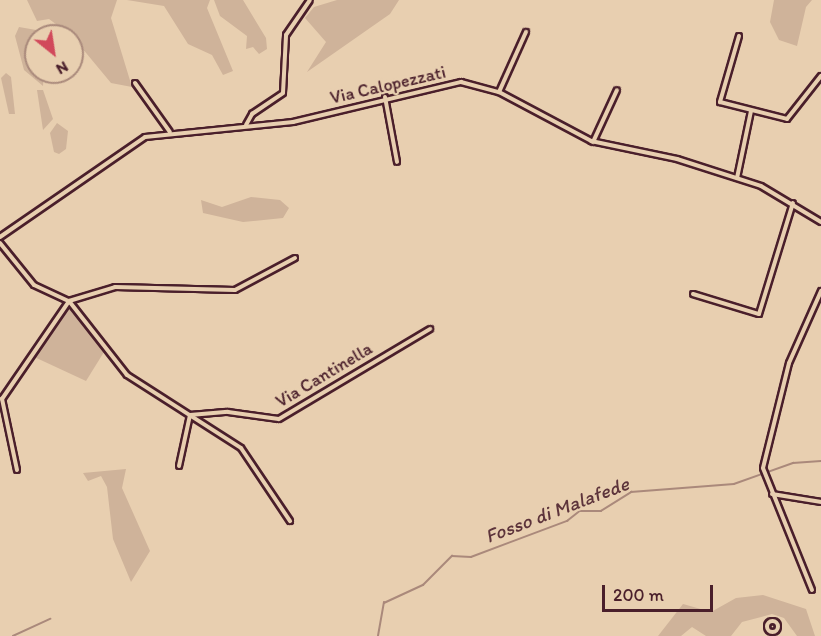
<!DOCTYPE html>
<style>
body{margin:0}
#map{position:relative;width:821px;height:636px;overflow:hidden;background:#e8cfb0;font-family:Itim,sans-serif}
div>[style]{position:absolute}
[style*='--x']{left:calc(var(--x)*1px);top:calc(var(--y)*1px);width:calc(var(--w)*1px);rotate:calc(var(--a)*1deg)}
.green>*{inset:0;background:#cfb39a}
.stream>*{height:1.5px;margin:-0.75px;padding:0 0.75px;transform-origin:0.75px;border-radius:0.75px;background:#aa897b}
.roads{filter:drop-shadow(2px 0 #4a1f2b) drop-shadow(-2px 0 #4a1f2b) drop-shadow(0 2px #4a1f2b) drop-shadow(0 -2px #4a1f2b)}
.street>*{height:4px;margin:-2px;padding:0 2px;transform-origin:2px;border-radius:2px;background:#e8cfb0}
.street>.ring{margin:-2px;padding:0;box-sizing:content-box;background:none;border:4px solid #e8cfb0;border-radius:50%}
span{translate:-50% -50%;white-space:nowrap;text-align:center;line-height:1.15;-webkit-text-stroke:4.5px #e8cfb0;paint-order:stroke}
.street-label{font-size:18px;color:#4a1f2b}
.water-label{font-size:20px;color:#5d343b;font-style:italic}
.north{position:absolute;left:24px;top:24px;width:60px;height:60px;box-sizing:border-box;background:#e8cfb0;border:2px solid #a9897b;border-radius:50%;rotate:150deg;font-size:16px;font-weight:700;line-height:24px;text-align:center;color:#4a1f2b}
.north::after{content:'';display:block;margin:auto;width:21px;height:27px;background:#d1495b;clip-path:polygon(50% 0,100% 100%,50% 72%,0 100%)}
.scale{position:absolute;left:602px;top:585px;width:111px;height:27px;box-sizing:border-box;border:3px solid #4a1f2b;border-top:0;padding-left:8px;font-size:18px;line-height:21px;white-space:nowrap;color:#4a1f2b;-webkit-text-stroke:4px #e8cfb0;paint-order:stroke}
</style>
<div id="map">
<div class="green">
<div style="clip-path:polygon(27px 0,117px 0,111px 18px,132px 87px,111px 83px,72px 36px,49px 19px,37px 21px)"></div>
<div style="clip-path:polygon(127px 0,210px 0,207px 8px,233px 71px,223px 75px,212px 55px,188px 44px,164px 6px)"></div>
<div style="clip-path:polygon(214px 0,243px 0,266px 38px,267px 49px,259px 54px,253px 47px,246px 49px,247px 36px,220px 16px)"></div>
<div style="clip-path:polygon(337px 0,399px 0,390px 14px,307px 72px,326px 42px,305px 18px,314px 7px)"></div>
<div style="clip-path:polygon(774px 0,812px 0,806px 7px,797px 46px,779px 40px,770px 22px)"></div>
<div style="clip-path:polygon(19px 27px,42px 31px,36px 36px,36px 72px,44px 72px,43px 86px,24px 70px,15px 36px)"></div>
<div style="clip-path:polygon(6px 73px,11px 77px,15px 114px,9px 114px,1px 78px)"></div>
<div style="clip-path:polygon(37px 90px,43px 90px,53px 119px,43px 130px)"></div>
<div style="clip-path:polygon(57px 123px,68px 131px,66px 149px,59px 154px,54px 152px,50px 133px)"></div>
<div style="clip-path:polygon(251px 197px,280px 200px,289px 208px,283px 218px,243px 222px,203px 213px,201px 200px,222px 207px)"></div>
<div style="clip-path:polygon(70px 306px,104px 352px,86px 381px,30px 355px)"></div>
<div style="clip-path:polygon(126px 469px,122px 488px,150px 551px,131px 582px,113px 539px,107px 487px,101px 476px,88px 481px,83px 473px)"></div>
<div style="clip-path:polygon(763px 595px,806px 609px,815px 636px,797px 636px,784px 618px,772px 614px,742px 622px,731px 636px,706px 636px,692px 627px,681px 636px,658px 636px,683px 604px,711px 612px,736px 598px)"></div>
</div>
<div class="stream">
<div style="--x:13;--y:636;--w:41;--a:-24.7"></div>
<div style="--x:378;--y:636;--w:34;--a:-80"></div>
<div style="--x:384;--y:603;--w:43;--a:-24.8"></div>
<div style="--x:423;--y:585;--w:41;--a:-45"></div>
<div style="--x:452;--y:556;--w:19;--a:3"></div>
<div style="--x:471;--y:557;--w:103;--a:-20.6"></div>
<div style="--x:567;--y:521;--w:16;--a:-38"></div>
<div style="--x:580;--y:511;--w:21;--a:0"></div>
<div style="--x:601;--y:511;--w:36;--a:-32"></div>
<div style="--x:631;--y:492;--w:103;--a:-4.4"></div>
<div style="--x:734;--y:484;--w:63;--a:-19.6"></div>
<div style="--x:793;--y:463;--w:28;--a:-4"></div>
</div>
<div class="roads">
<div class="street">
<div style="--x:739;--y:36;--w:69;--a:106.1"></div>
<div style="--x:720;--y:102;--w:69;--a:14.2"></div>
<div style="--x:787;--y:119;--w:55;--a:-51.7"></div>
<div style="--x:135;--y:83;--w:60;--a:54.5"></div>
<div style="--x:499;--y:92;--w:66;--a:-65.8"></div>
<div style="--x:385;--y:97;--w:66;--a:79.5"></div>
<div style="--x:246;--y:125;--w:13;--a:-61"></div>
<div style="--x:252;--y:114;--w:37;--a:-34"></div>
<div style="--x:283;--y:93;--w:58;--a:-87"></div>
<div style="--x:286;--y:35;--w:42;--a:-55.6"></div>
<div style="--x:593;--y:142;--w:57;--a:-65.2"></div>
<div style="--x:737;--y:178;--w:68;--a:-78.2"></div>
<div style="--x:0;--y:237;--w:176;--a:-34.6"></div>
<div style="--x:145;--y:137;--w:149;--a:-5.8"></div>
<div style="--x:293;--y:122;--w:173;--a:-13.4"></div>
<div style="--x:461;--y:82;--w:39;--a:15"></div>
<div style="--x:499;--y:92;--w:104;--a:28"></div>
<div style="--x:591;--y:141;--w:88;--a:11.8"></div>
<div style="--x:677;--y:159;--w:88;--a:17.8"></div>
<div style="--x:761;--y:186;--w:70;--a:31"></div>
<div style="--x:0;--y:243;--w:54;--a:51"></div>
<div style="--x:34;--y:285;--w:38;--a:25"></div>
<div style="--x:69;--y:301;--w:94;--a:51.9"></div>
<div style="--x:127;--y:375;--w:135;--a:32.6"></div>
<div style="--x:241;--y:448;--w:88;--a:56.1"></div>
<div style="--x:693;--y:294;--w:69;--a:16.9"></div>
<div style="--x:759;--y:314;--w:116;--a:-73"></div>
<div style="--x:179;--y:466;--w:52;--a:-77.8"></div>
<div style="--x:190;--y:415;--w:38;--a:-5"></div>
<div style="--x:228;--y:412;--w:51;--a:7.8"></div>
<div style="--x:279;--y:419;--w:176;--a:-30.8"></div>
<div style="--x:17;--y:470;--w:73;--a:-101.9"></div>
<div style="--x:2;--y:399;--w:119;--a:-55.6"></div>
<div style="--x:69;--y:301;--w:48;--a:-16.9"></div>
<div style="--x:115;--y:287;--w:120;--a:1.4"></div>
<div style="--x:235;--y:290;--w:68;--a:-28.1"></div>
<div style="--x:772;--y:494;--w:50;--a:9.3"></div>
<div style="--x:812;--y:590;--w:131;--a:-111.9"></div>
<div style="--x:763;--y:468;--w:108;--a:-76.1"></div>
<div style="--x:789;--y:363;--w:79;--a:-66"></div>
<div class="ring" style="left:766.5px;top:620.5px;width:7px;height:7px"></div>
</div>
</div>
<div class="street-label">
<span style="left:388px;top:85px;rotate:-13deg">Via Calopezzati</span>
<span style="left:324px;top:375px;rotate:-31deg">Via Cantinella</span>
</div>
<div class="water-label">
<span style="left:557px;top:510px;rotate:-21deg">Fosso di Malafede</span>
</div>
<div class="north">N</div>
<div class="scale">200 m</div>
</div>
